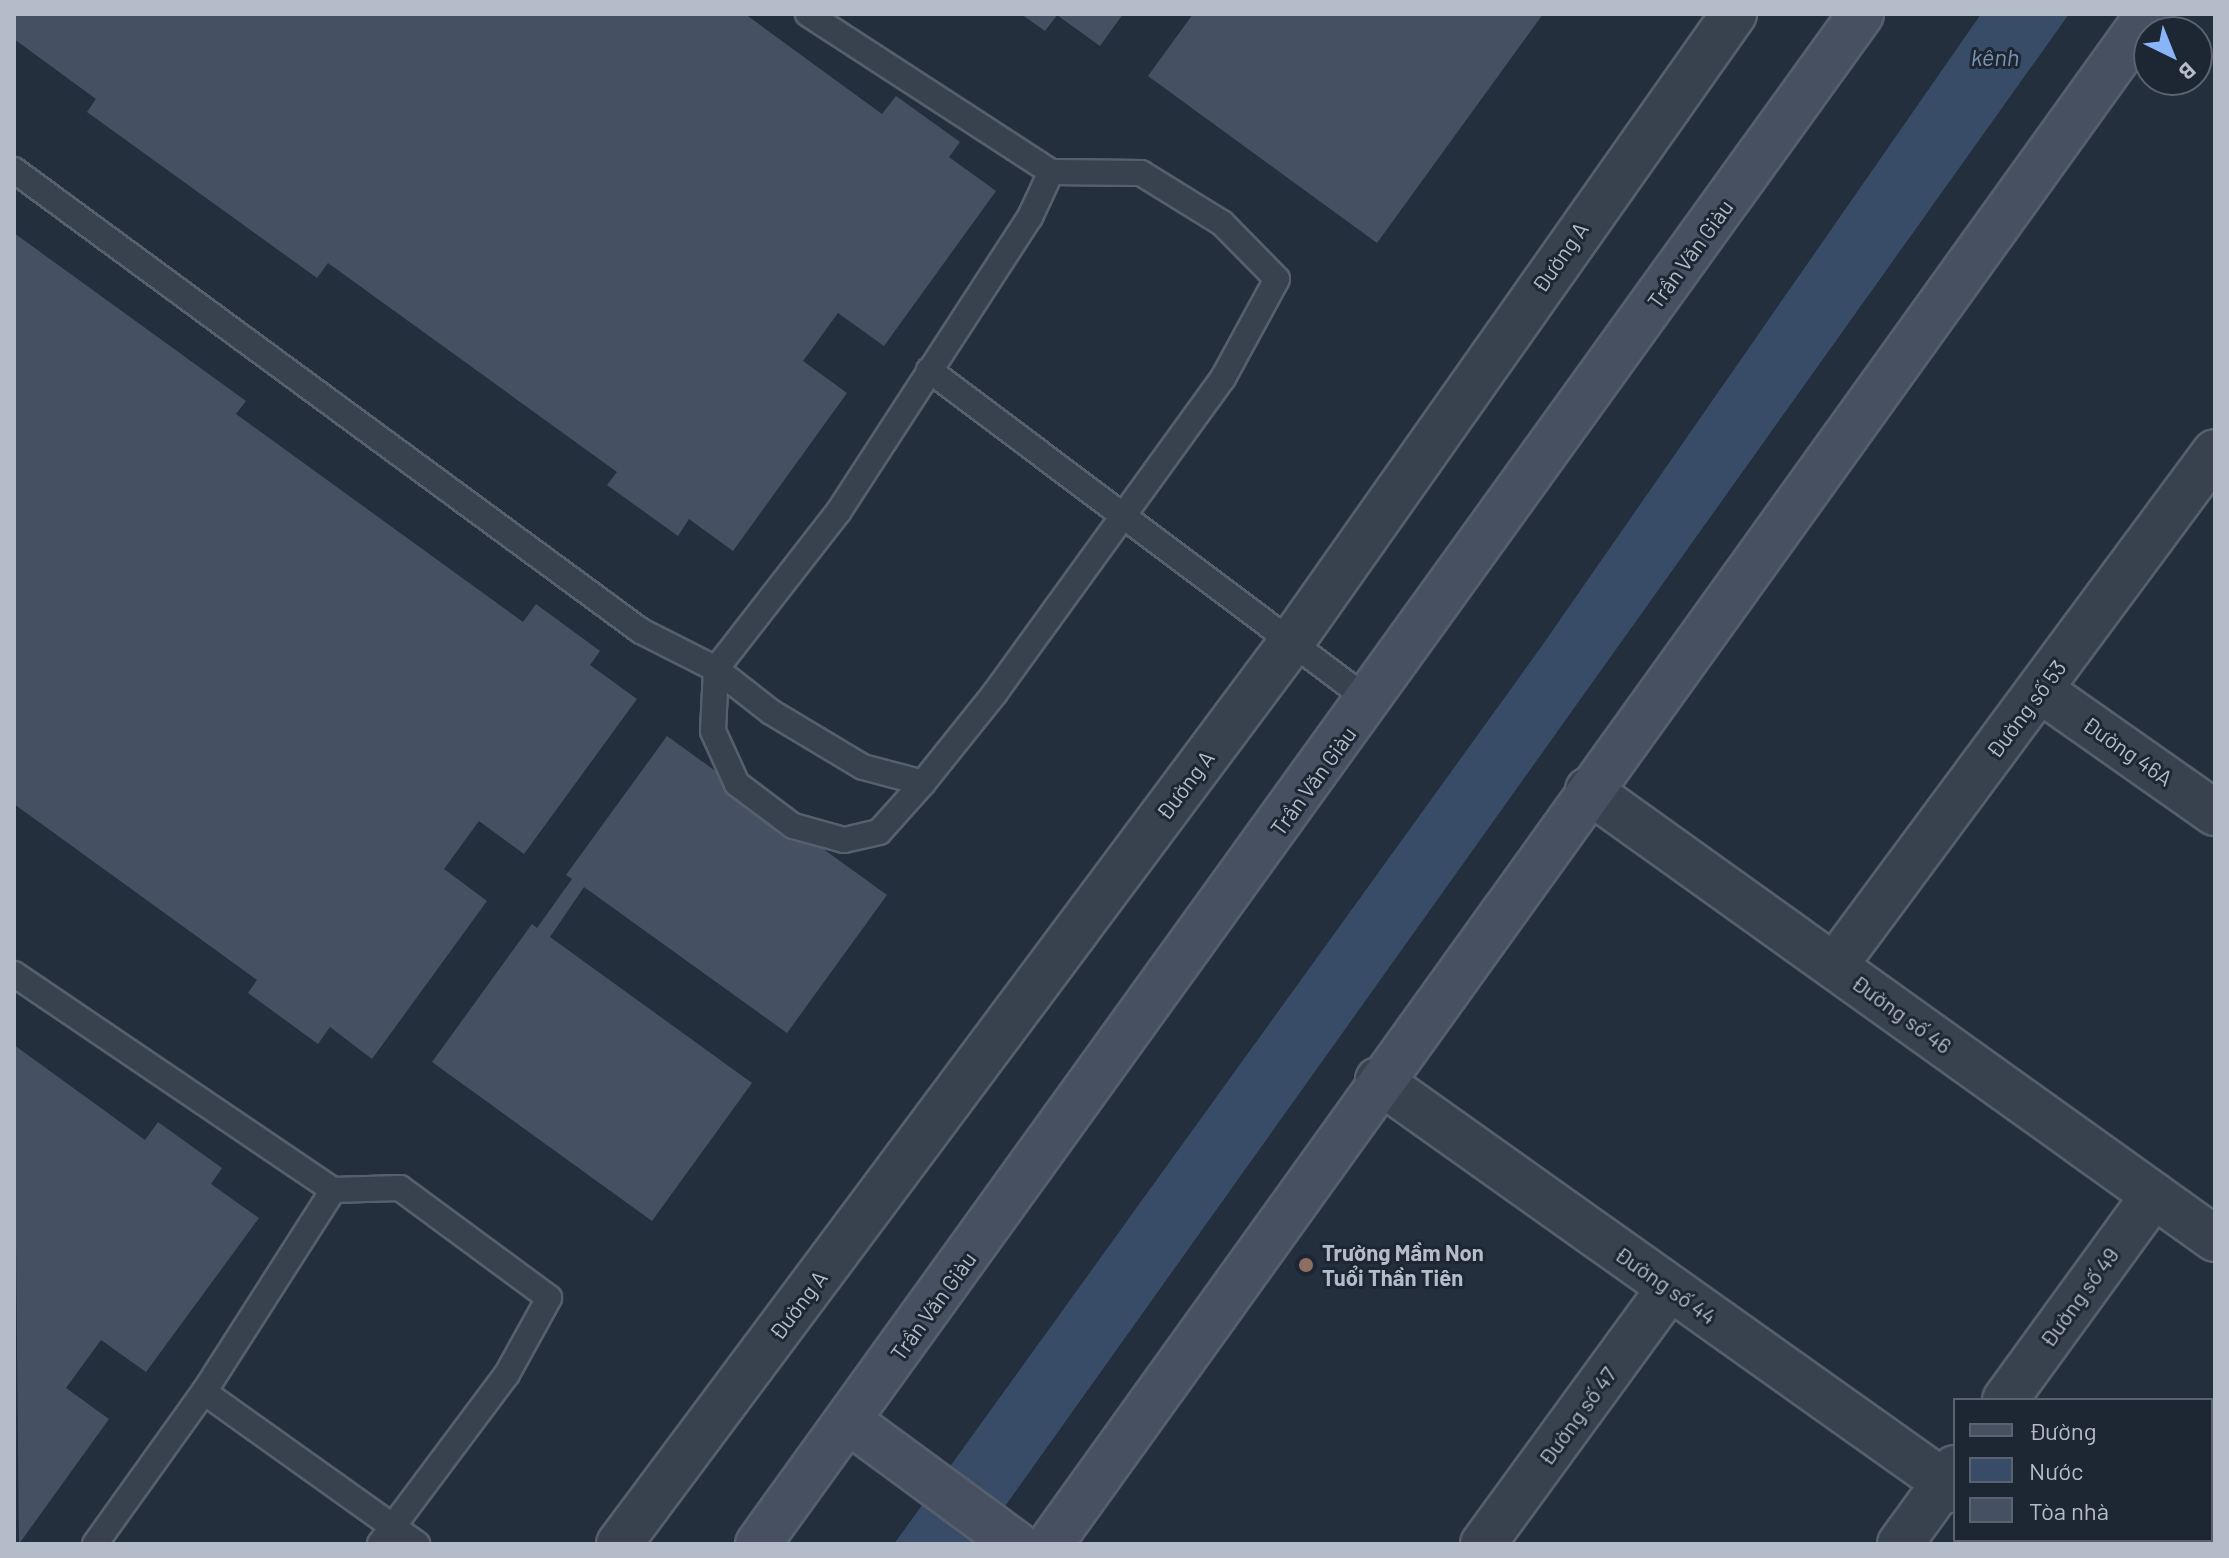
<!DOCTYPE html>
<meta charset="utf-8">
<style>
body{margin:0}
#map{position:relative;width:2229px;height:1558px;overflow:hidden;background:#242f3e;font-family:Barlow,sans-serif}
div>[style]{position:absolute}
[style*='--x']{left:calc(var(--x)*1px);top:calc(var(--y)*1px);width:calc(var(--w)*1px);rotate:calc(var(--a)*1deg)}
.water>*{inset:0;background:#394c67}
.building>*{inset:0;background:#455162}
.roads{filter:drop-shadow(2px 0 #565f6c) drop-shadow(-2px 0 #565f6c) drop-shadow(0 2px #565f6c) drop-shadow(0 -2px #565f6c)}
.service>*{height:24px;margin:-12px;padding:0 12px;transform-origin:12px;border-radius:12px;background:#38414e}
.minor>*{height:44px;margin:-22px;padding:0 22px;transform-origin:22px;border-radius:22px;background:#38414e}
.secondary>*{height:44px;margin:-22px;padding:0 22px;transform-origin:22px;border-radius:22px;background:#465061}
.dots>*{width:22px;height:22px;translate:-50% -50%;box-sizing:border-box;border:4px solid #1d2633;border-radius:50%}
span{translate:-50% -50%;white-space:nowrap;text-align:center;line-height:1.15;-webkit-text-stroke:6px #1d2633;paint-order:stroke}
.street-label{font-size:22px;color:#b4bcc9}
.poi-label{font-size:22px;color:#b4bcc9;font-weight:700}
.left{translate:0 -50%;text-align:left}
.water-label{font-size:24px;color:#7c92b1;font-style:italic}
.frame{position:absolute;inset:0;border:16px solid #b4bcc9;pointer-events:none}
.legend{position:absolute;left:1953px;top:1398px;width:260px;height:144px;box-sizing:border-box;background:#1d2633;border:2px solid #59626f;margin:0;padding:10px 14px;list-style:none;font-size:24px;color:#b4bcc9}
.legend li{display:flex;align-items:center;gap:16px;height:40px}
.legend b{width:40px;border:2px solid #59626f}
.north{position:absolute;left:2133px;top:16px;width:80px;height:80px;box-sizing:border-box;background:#1d2633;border:2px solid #59626f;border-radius:50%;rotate:137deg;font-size:22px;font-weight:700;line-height:32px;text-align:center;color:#b4bcc9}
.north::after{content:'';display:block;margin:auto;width:28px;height:36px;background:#8ab4f8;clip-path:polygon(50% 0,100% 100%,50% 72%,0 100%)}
</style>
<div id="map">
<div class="water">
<div style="clip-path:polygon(1981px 14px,2069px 14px,978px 1544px,894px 1544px,1539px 650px)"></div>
</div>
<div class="building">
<div style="clip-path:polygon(14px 14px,745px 14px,882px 114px,896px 96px,960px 142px,949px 157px,996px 191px,884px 346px,838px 313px,803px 361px,847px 393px,733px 551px,689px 519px,678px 536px,607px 485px,617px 472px,328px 263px,317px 278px,87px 112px,96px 99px,14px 39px)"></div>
<div style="clip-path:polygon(1021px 14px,1123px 14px,1100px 46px,1057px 15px,1045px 31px)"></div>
<div style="clip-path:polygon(1193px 14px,1543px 14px,1377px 243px,1148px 76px)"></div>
<div style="clip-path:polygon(14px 233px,246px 401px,236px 414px,523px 622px,536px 604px,600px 651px,590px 665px,637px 699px,524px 854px,479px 821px,444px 869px,487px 901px,372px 1059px,330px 1027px,318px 1044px,248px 993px,257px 980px,14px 804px)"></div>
<div style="clip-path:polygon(667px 736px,887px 895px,787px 1033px,584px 887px,550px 937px,752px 1083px,652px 1221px,432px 1062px,532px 924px,537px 928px,572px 879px,566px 875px)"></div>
<div style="clip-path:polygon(14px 1045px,145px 1140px,158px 1122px,222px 1168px,211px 1184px,259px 1218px,146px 1372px,101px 1340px,66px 1388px,109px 1419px,19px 1544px)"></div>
</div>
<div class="roads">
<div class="service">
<div style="--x:808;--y:14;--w:290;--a:33"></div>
<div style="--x:1051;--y:172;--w:90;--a:0.6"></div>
<div style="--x:1141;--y:173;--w:95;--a:31.7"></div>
<div style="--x:1222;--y:223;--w:78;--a:45.5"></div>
<div style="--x:1277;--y:279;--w:113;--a:118.6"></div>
<div style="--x:1223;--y:378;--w:389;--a:125.9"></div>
<div style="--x:995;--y:693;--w:115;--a:128.7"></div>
<div style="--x:923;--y:783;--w:66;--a:131.9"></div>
<div style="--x:879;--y:832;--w:36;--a:167"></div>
<div style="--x:844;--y:840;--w:53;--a:-164.6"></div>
<div style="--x:793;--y:826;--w:70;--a:-143.1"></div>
<div style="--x:737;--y:784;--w:58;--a:-114.4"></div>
<div style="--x:713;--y:731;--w:62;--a:-87.2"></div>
<div style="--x:716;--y:669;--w:70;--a:38"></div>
<div style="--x:771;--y:712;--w:107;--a:30.9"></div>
<div style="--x:863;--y:767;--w:62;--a:14.9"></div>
<div style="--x:14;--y:170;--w:778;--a:36.33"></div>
<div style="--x:641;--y:631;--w:84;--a:26.9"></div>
<div style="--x:716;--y:669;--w:200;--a:-52.1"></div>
<div style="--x:839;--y:511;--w:351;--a:-57"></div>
<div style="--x:1030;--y:217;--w:50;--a:-65"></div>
<div style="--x:929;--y:370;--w:553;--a:36.91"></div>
<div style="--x:14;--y:974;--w:385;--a:34.1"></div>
<div style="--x:333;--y:1190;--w:67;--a:-1.7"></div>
<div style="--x:400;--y:1188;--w:185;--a:36.4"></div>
<div style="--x:549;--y:1298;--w:87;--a:118.9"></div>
<div style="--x:507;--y:1374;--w:212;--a:126.8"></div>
<div style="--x:204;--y:1392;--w:262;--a:35.5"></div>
<div style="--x:95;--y:1544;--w:187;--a:-54.4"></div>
<div style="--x:204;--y:1392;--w:240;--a:-57.4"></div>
</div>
<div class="minor">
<div style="--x:2040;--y:690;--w:214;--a:35.1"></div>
<div style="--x:1588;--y:790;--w:771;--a:35.61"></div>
<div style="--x:1835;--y:965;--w:638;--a:-53.47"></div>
<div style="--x:1378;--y:1080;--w:708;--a:35.4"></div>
<div style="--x:2005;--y:1400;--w:253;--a:-54"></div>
<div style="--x:2026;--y:1540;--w:6;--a:39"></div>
<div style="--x:619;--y:1544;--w:1123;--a:-53.29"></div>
<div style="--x:1290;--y:644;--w:771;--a:-54.83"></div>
<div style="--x:1483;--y:1544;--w:317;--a:-53.9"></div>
<div style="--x:1900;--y:1544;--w:94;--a:-54.1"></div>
</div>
<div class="secondary">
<div style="--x:850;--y:1422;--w:206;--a:36.3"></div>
<div style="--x:758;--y:1544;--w:1886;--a:-54.21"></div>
<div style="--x:1050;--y:1544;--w:1884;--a:-54.31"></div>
</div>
</div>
<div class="dots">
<div style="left:1306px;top:1265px;background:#8d6e63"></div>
</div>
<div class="street-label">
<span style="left:1690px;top:254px;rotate:-54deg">Trần Văn Giàu</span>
<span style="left:1560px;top:257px;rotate:-55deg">Đường A</span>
<span style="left:2026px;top:709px;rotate:-53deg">Đường số 53</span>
<span style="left:2128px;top:751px;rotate:35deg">Đường 46A</span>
<span style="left:1313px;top:781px;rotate:-54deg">Trần Văn Giàu</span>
<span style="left:1185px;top:785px;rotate:-53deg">Đường A</span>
<span style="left:1902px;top:1014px;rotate:36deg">Đường số 46</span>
<span style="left:1666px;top:1285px;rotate:35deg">Đường số 44</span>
<span style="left:2079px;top:1297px;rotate:-54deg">Đường số 49</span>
<span style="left:798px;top:1305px;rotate:-53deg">Đường A</span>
<span style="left:933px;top:1306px;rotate:-54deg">Trần Văn Giàu</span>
<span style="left:1577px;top:1416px;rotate:-54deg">Đường số 47</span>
</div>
<div class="poi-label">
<span class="left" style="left:1322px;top:1265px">Trường Mầm Non<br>Tuổi Thần Tiên</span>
</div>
<div class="water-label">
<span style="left:1995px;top:57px">kênh</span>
</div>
<div class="frame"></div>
<ul class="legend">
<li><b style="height:10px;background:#465061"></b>Đường</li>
<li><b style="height:22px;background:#394c67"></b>Nước</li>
<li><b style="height:22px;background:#455162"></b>Tòa nhà</li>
</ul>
<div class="north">B</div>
</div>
